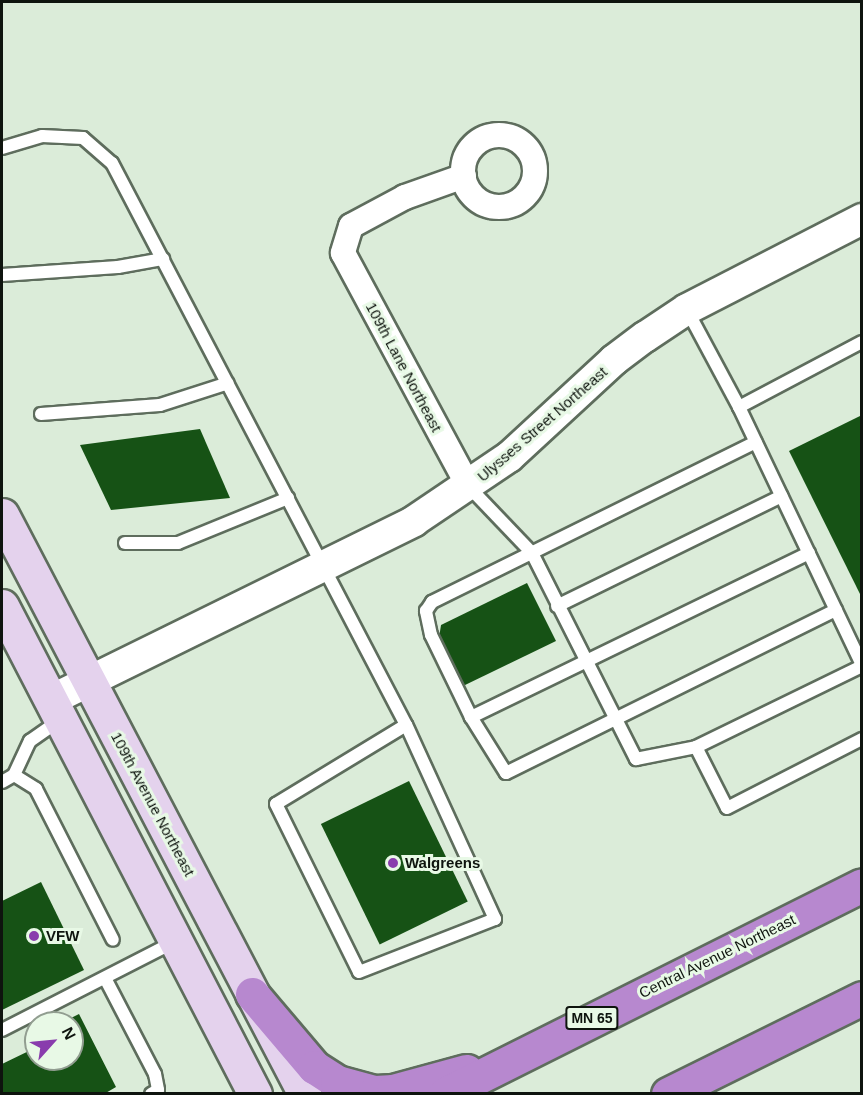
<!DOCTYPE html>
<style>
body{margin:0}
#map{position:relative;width:863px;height:1095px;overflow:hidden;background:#dbecd9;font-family:Arial,sans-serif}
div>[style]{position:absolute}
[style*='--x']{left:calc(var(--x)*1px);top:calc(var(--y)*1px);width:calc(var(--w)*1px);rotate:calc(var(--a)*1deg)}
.building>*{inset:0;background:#165215;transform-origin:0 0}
.roads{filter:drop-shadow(2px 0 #5e6d5d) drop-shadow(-2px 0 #5e6d5d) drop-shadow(0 2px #5e6d5d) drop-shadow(0 -2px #5e6d5d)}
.service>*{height:12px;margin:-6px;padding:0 6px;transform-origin:6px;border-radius:6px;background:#fff}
.minor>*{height:24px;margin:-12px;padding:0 12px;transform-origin:12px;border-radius:12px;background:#fff}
.minor>.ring{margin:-12px;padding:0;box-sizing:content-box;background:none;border:24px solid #fff;border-radius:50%}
.tertiary>*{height:30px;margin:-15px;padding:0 15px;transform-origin:15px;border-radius:15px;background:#fff}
.secondary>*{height:33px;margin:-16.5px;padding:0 16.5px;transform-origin:16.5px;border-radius:16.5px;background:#e4d2ed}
.trunk>*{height:33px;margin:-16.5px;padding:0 16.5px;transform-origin:16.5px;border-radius:16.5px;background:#b788cf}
.dots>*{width:16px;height:16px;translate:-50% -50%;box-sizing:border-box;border:3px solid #e8f9e6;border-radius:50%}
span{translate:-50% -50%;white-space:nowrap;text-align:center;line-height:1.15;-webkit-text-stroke:6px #e8f9e6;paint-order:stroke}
.shield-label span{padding:2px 4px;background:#e8f9e6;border:2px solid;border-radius:4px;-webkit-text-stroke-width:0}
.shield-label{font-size:14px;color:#0e140e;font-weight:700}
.street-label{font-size:15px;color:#0e140e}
.poi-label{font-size:15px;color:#0e140e;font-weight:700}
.left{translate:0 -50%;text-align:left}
.frame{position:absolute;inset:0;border:3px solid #0e140e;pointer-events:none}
.north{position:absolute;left:24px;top:1011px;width:60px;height:60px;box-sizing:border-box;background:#e8f9e6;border:2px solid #919d90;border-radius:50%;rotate:63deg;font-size:16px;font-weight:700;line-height:24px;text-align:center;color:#0e140e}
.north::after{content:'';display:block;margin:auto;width:21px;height:27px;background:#893cad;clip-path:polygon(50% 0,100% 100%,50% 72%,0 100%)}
</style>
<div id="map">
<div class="building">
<div style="clip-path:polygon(862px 415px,862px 598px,789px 451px)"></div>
<div style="clip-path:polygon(200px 429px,230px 498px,111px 510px,80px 445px)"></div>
<div style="clip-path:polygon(527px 583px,556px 641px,463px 686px,439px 638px,441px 625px)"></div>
<div style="left:409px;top:781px;width:134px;height:98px;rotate:64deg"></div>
<div style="clip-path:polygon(41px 882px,84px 970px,2px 1010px,2px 901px)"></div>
<div style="clip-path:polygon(79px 1014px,116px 1087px,104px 1094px,2px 1094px,2px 1064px,35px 1048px,30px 1038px,36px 1036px,36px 1059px,72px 1059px,72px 1023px,61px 1023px)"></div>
</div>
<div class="roads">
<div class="service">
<div style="--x:2;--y:148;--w:42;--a:-16.7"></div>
<div style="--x:42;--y:136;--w:41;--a:2.8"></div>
<div style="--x:83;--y:138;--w:38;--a:41"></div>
<div style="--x:112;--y:163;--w:634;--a:62.38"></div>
<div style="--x:406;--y:725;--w:152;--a:148.7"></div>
<div style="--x:276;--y:804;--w:187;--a:63.7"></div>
<div style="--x:359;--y:972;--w:146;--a:-21.3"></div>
<div style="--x:495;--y:919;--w:213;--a:-114.6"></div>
<div style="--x:2;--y:275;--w:116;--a:-3.9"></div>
<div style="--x:118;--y:267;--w:46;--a:-10.1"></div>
<div style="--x:687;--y:310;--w:110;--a:61.8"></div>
<div style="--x:739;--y:407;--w:286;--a:64.5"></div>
<div style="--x:739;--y:407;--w:139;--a:-27.9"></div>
<div style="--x:41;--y:414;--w:119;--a:-4.3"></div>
<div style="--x:160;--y:405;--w:71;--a:-17.9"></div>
<div style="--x:469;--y:487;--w:91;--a:46.3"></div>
<div style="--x:532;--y:553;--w:231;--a:63.2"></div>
<div style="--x:636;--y:759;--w:61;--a:-11.3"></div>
<div style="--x:696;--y:747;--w:68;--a:63.1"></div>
<div style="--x:727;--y:808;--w:152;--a:-27.1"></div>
<div style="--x:125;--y:543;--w:53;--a:0"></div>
<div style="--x:178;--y:543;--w:119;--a:-22.2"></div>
<div style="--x:809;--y:553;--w:376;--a:154.1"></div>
<div style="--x:471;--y:717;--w:66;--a:58"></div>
<div style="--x:506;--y:773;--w:368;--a:-26.3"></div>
<div style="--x:557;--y:606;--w:250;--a:-26.1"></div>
<div style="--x:471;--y:717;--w:91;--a:-116"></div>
<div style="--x:431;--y:635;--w:25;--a:-102"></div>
<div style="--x:426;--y:611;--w:11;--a:-56"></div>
<div style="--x:432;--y:602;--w:361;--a:-26.3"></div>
<div style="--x:696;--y:747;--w:185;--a:-26"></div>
<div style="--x:14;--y:775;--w:26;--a:32"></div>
<div style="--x:36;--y:789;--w:169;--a:63"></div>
<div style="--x:2;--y:782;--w:14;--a:-30"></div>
<div style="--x:14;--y:775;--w:38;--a:-65"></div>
<div style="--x:30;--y:741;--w:37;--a:-35"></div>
<div style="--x:105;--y:978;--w:108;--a:62.5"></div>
<div style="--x:155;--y:1074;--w:16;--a:79"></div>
<div style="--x:158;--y:1090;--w:8;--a:150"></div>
<div style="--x:2;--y:1030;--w:193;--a:-27.1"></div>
</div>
<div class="minor">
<div class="ring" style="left:463px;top:135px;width:48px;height:48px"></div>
<div style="--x:464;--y:176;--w:63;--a:160.4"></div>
<div style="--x:405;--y:197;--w:61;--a:151.8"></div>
<div style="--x:351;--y:226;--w:28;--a:107"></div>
<div style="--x:343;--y:253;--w:266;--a:61.7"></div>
</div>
<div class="tertiary">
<div style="--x:51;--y:700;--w:405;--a:-26.2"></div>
<div style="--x:414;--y:521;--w:115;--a:-34"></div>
<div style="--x:509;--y:457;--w:143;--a:-42.7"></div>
<div style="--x:614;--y:360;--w:39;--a:-37"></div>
<div style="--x:645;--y:337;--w:50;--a:-33.7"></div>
<div style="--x:687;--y:309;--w:197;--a:-27.2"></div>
</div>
<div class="secondary">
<div style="--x:2;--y:515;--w:653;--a:62.38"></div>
<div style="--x:2;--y:606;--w:550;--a:62.6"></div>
</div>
<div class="trunk">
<div style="--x:252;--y:994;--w:96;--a:49.7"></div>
<div style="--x:314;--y:1067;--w:27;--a:33"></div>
<div style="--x:337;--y:1082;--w:39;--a:15"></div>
<div style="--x:375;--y:1092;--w:18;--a:-3"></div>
<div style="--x:393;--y:1091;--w:76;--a:-15.3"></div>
<div style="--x:445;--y:1094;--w:466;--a:-26.6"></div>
<div style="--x:668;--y:1094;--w:216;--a:-26.3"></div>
</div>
</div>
<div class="dots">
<div style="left:393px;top:863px;background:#893cad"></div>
<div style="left:34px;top:936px;background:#893cad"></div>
</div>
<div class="shield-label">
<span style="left:592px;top:1018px">MN 65</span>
</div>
<div class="street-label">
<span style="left:404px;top:367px;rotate:62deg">109th Lane Northeast</span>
<span style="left:542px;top:424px;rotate:-41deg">Ulysses Street Northeast</span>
<span style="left:153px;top:804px;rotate:62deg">109th Avenue Northeast</span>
<span style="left:717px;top:956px;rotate:-26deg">Central Avenue Northeast</span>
</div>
<div class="poi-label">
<span class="left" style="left:405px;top:863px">Walgreens</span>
<span class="left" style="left:46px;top:936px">VFW</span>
</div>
<div class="frame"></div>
<div class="north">N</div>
</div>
